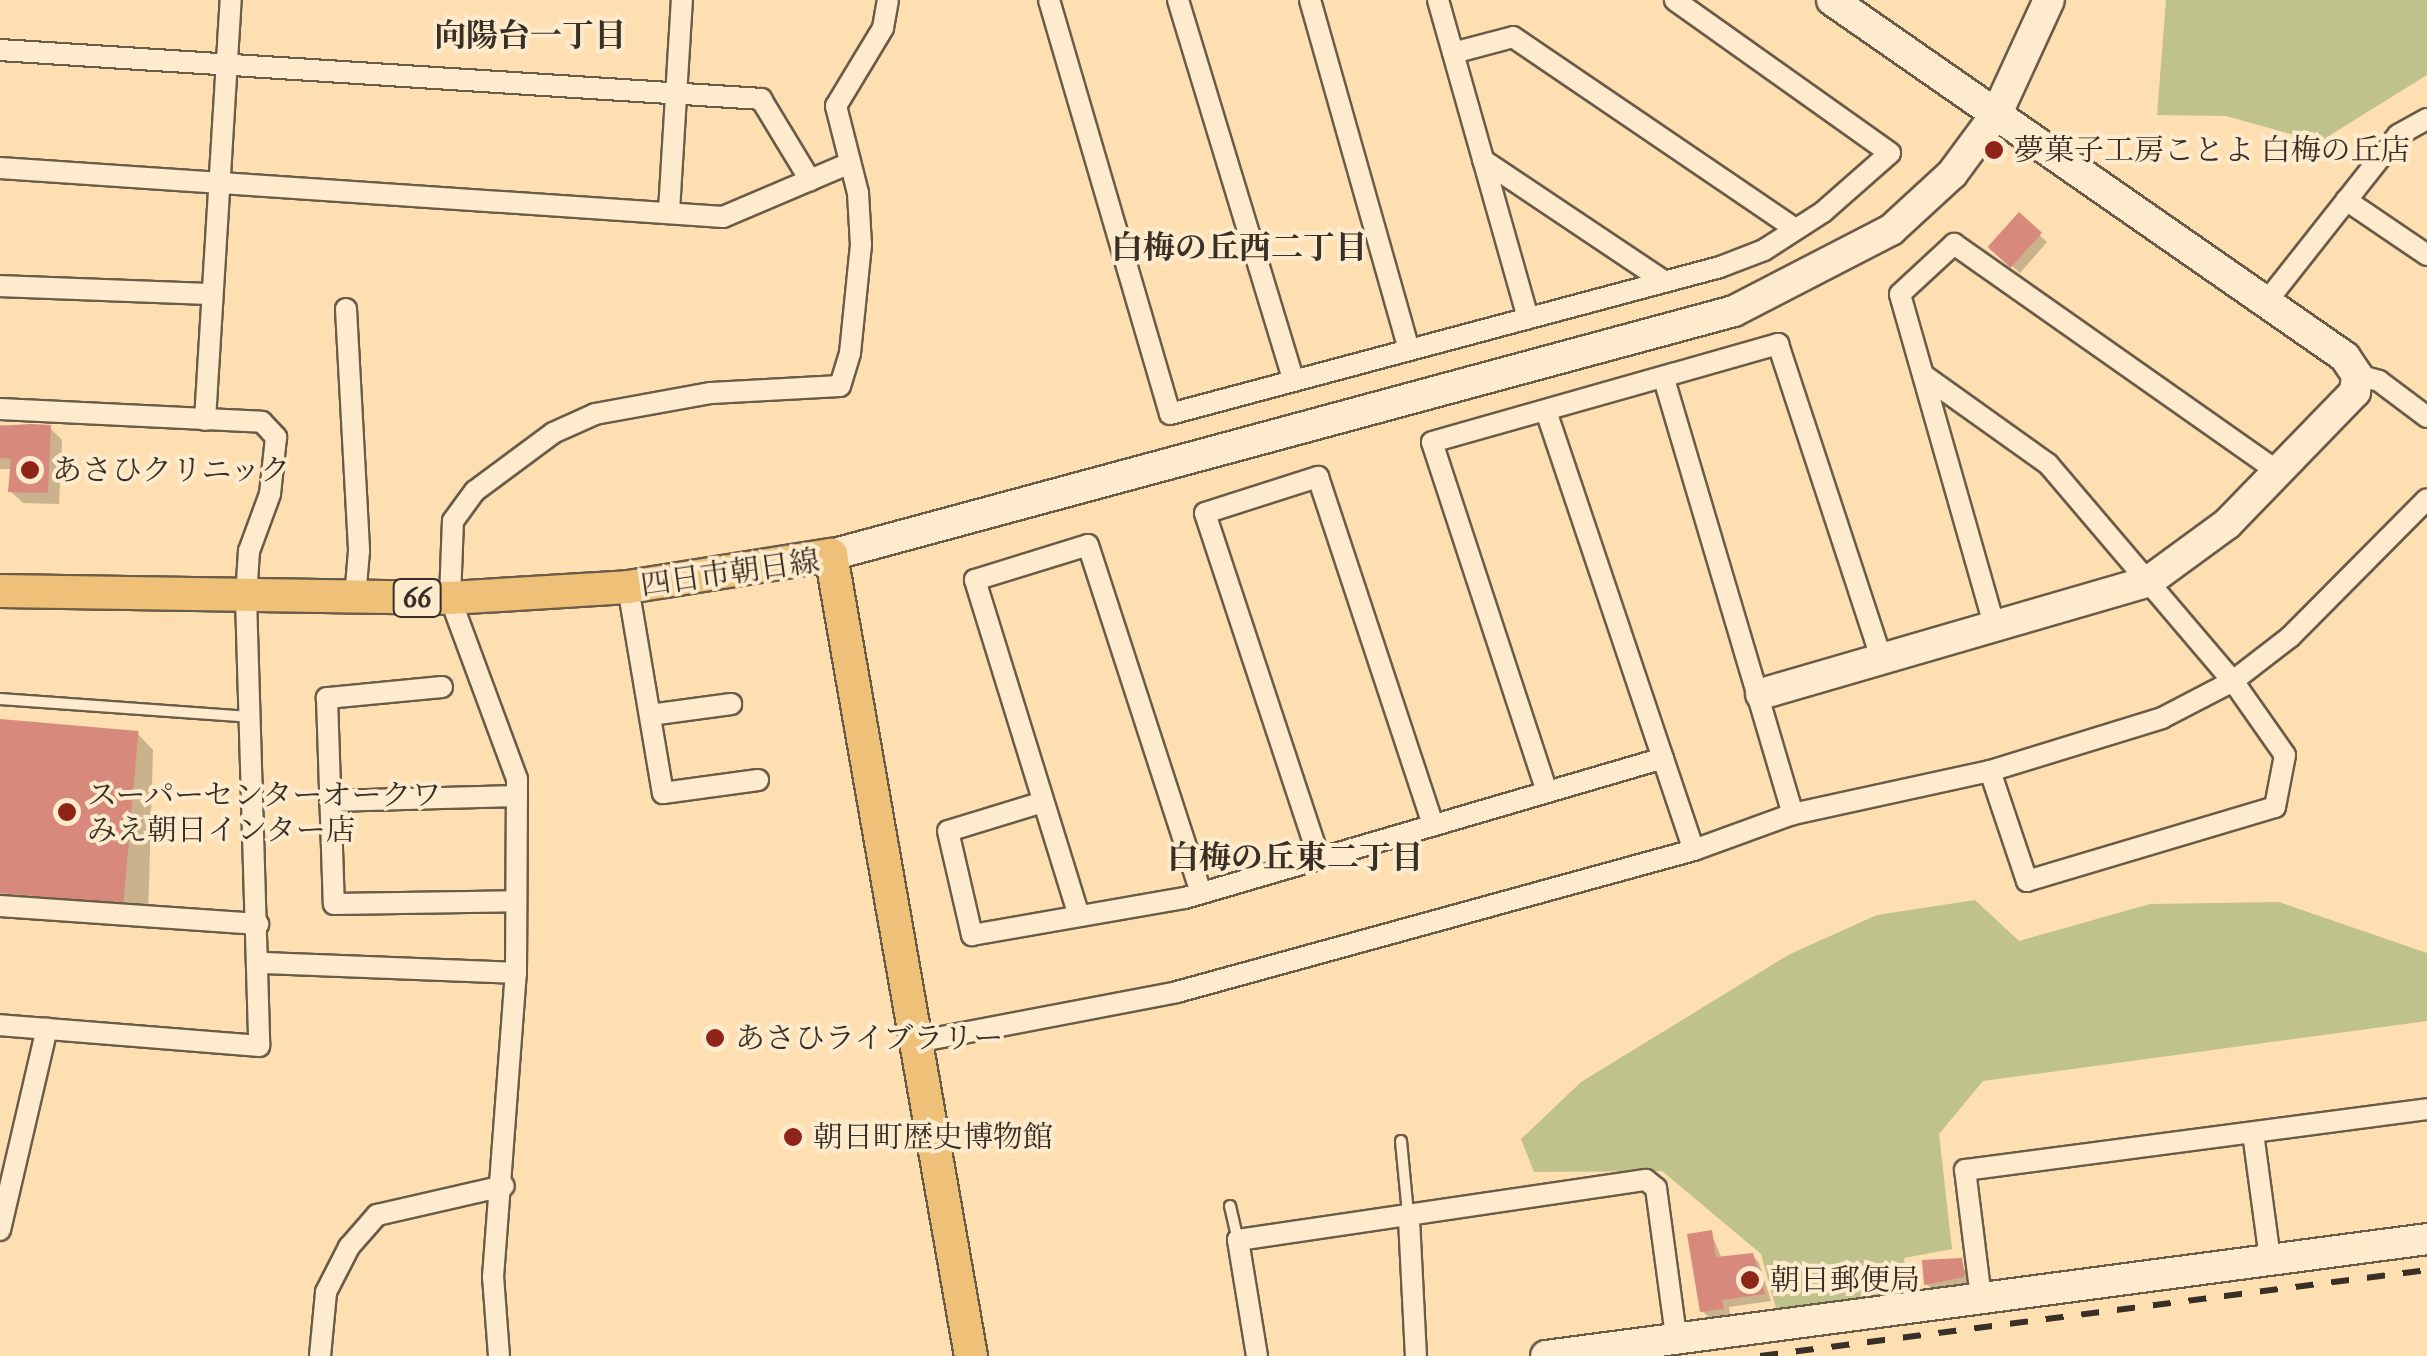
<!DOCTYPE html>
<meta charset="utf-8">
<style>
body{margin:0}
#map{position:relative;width:2427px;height:1356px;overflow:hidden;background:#fddfb1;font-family:"IM FELL Great Primer","Noto Serif JP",serif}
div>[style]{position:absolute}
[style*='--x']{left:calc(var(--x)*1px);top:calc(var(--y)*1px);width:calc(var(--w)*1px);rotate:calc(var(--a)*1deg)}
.green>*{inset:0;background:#c0c28b}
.shadow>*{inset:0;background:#0003}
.building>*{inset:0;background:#d7897b;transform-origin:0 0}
.roads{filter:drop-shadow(2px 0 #695c49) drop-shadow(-2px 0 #695c49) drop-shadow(0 2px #695c49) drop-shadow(0 -2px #695c49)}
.lane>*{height:10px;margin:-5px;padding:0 5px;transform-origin:5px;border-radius:5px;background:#feeacc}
.street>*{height:20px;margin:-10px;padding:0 10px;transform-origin:10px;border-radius:10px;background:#feeacc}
.secondary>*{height:30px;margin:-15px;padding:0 15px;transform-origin:15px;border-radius:15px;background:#feeacc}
.primary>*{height:32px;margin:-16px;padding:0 16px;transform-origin:16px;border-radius:16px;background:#eec078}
.rail>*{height:6px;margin-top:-3px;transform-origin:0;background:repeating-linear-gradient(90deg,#383026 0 18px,transparent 0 36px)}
.dots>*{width:28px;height:28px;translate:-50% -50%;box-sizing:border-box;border:5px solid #feeacc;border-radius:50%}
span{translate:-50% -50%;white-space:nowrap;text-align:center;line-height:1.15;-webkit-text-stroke:8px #feeacc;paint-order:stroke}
.shield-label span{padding:2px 8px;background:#feeacc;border:2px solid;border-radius:8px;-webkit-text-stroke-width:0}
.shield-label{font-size:28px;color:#383026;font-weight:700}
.poi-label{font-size:30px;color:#383026}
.left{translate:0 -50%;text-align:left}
.street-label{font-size:30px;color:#383026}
.neighbourhood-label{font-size:32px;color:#383026;font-weight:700}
</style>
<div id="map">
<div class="green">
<div style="clip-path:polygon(2166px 0,2427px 0,2427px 75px,2319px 142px,2226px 116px,2157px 115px)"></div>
<div style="clip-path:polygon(1975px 900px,2019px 941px,2150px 904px,2279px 902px,2427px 953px,2427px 1021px,1983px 1081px,1939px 1134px,1952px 1249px,1904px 1258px,1908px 1294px,1777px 1312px,1761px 1254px,1662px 1171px,1534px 1172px,1521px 1139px,1581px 1082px,1790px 954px,1877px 915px)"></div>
</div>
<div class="shadow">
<div style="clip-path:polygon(2019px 216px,2047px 242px,2020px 273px,1998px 254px)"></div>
<div style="clip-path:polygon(0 425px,50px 428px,62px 440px,59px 504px,23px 503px,10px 491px,12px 469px,0 469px)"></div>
<div style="clip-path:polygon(0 720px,137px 733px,153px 750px,148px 917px,0 905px)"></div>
<div style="clip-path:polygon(1711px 1233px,1722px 1259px,1752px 1255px,1759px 1263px,1771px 1301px,1729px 1307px,1730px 1316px,1710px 1318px,1702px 1311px)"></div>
<div style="clip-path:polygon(1961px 1261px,1971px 1284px,1934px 1291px,1926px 1284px)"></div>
</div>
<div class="building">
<div style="left:2019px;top:212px;width:31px;height:47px;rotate:42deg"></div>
<div style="clip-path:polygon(30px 424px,51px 425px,48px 493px,8px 492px,11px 459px,0 458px,0 426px)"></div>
<div style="left:0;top:719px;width:139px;height:173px;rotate:5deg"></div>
<div style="clip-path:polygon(1712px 1230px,1716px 1257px,1753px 1253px,1765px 1294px,1722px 1300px,1724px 1309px,1700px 1312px,1687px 1234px)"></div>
<div style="clip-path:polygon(1962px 1258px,1965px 1277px,1924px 1285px,1922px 1260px)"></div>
</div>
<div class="roads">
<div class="lane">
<div style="--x:0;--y:699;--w:250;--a:4.1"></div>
<div style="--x:1401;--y:1141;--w:73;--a:84.5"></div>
<div style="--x:1230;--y:1206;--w:35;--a:77"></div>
</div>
<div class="street">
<div style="--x:1049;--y:0;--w:431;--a:73.7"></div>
<div style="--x:1170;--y:414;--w:569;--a:-14.96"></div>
<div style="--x:1720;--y:267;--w:47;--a:-21.1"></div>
<div style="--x:1764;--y:250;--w:70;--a:-32.8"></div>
<div style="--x:1823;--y:212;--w:89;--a:-41.4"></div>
<div style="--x:1890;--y:153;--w:264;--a:-144.6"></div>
<div style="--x:1178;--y:0;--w:398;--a:73.1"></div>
<div style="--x:1310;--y:0;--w:364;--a:74.2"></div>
<div style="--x:1438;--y:0;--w:331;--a:74.2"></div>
<div style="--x:0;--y:50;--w:763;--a:3.68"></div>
<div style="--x:761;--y:99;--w:95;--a:58.8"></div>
<div style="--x:1453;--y:53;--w:62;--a:-14.9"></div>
<div style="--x:1513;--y:37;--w:341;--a:34.2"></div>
<div style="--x:1483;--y:160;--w:219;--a:33.8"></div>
<div style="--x:0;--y:168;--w:725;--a:3.88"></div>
<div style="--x:723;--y:217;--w:138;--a:-23"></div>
<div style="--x:2346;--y:200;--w:98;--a:34.2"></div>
<div style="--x:669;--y:211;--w:211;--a:-86.5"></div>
<div style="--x:0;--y:286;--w:212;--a:2.2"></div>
<div style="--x:2267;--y:301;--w:211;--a:-51.7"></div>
<div style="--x:2398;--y:135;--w:33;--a:-29"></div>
<div style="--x:346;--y:309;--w:242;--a:86.9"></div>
<div style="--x:359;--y:551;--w:47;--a:94.9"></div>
<div style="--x:2357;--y:375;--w:23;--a:15"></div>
<div style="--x:2379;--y:381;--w:60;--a:36.9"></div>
<div style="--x:1926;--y:377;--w:150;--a:35.5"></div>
<div style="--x:2048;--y:464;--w:285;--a:49.6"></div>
<div style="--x:2233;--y:681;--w:90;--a:54.9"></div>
<div style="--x:2285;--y:755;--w:53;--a:100.9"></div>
<div style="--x:2275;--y:807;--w:259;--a:163.4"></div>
<div style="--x:2027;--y:881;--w:116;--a:-108.6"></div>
<div style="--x:1664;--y:379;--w:454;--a:73.5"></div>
<div style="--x:0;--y:409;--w:262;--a:2.8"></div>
<div style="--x:262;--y:422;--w:21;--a:47"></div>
<div style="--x:276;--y:437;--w:57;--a:96"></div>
<div style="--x:270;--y:494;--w:61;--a:110.2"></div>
<div style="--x:249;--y:551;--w:47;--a:93.7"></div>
<div style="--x:246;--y:598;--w:448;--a:88.3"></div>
<div style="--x:259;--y:1046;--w:260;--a:-175.4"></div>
<div style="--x:1546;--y:411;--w:463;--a:71.4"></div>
<div style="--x:205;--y:420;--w:421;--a:-86.5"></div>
<div style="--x:628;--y:587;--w:209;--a:80.4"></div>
<div style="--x:663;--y:793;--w:96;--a:-7.8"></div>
<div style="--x:1995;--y:628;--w:347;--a:-105.9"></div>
<div style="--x:1900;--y:294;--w:74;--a:-42.8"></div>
<div style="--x:1954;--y:244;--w:396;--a:35.1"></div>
<div style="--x:442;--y:687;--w:116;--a:174.5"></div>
<div style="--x:327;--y:698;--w:206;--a:88.1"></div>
<div style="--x:334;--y:904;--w:182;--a:-0.9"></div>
<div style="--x:650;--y:715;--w:82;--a:-7.7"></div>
<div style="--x:1547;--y:792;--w:368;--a:-108.2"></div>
<div style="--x:1432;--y:442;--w:360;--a:-15.8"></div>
<div style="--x:1778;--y:344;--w:334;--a:71.8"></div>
<div style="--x:330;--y:801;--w:187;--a:-1.5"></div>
<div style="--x:1043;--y:802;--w:99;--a:163"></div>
<div style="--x:948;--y:831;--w:107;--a:77"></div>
<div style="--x:972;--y:935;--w:216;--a:-9.9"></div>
<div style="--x:1185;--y:898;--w:498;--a:-16.3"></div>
<div style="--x:1319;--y:858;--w:363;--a:-108.3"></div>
<div style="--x:1205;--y:513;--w:119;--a:-17.7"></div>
<div style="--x:1318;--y:477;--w:367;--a:71.7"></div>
<div style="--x:0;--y:906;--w:259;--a:4"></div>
<div style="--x:1079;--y:916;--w:352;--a:-107.2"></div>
<div style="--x:975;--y:580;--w:118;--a:-17.2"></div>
<div style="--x:1088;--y:545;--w:366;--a:72"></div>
<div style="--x:261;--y:963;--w:255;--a:2.2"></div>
<div style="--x:916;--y:1042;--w:266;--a:-10.8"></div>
<div style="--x:1177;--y:992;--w:536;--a:-15.36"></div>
<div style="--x:1694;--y:850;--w:105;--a:-20"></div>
<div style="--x:1793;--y:814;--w:202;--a:-12.3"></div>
<div style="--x:1990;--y:771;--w:180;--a:-17.1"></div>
<div style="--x:2162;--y:718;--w:80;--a:-27.5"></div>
<div style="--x:2233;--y:681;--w:72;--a:-37.7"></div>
<div style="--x:2290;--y:637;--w:194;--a:-45.2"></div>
<div style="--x:2253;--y:1133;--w:127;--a:82.3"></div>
<div style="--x:1409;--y:1219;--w:137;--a:87.1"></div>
<div style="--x:0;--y:1230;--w:207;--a:-76.9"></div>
<div style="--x:1981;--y:1298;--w:129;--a:-97.1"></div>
<div style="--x:1965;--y:1170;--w:466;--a:-7.5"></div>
<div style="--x:320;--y:1356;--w:64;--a:-84.6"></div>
<div style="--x:326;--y:1292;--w:51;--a:-62.9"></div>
<div style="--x:349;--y:1247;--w:43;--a:-48.8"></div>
<div style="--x:377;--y:1215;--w:130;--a:-12.9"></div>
<div style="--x:499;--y:1356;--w:79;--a:-94.3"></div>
<div style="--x:493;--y:1277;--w:305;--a:-85.7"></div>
<div style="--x:516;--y:973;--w:194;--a:-89.7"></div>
<div style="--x:517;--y:779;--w:193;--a:-110.3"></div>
<div style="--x:450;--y:598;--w:77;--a:-87.8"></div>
<div style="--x:453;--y:521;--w:37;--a:-54"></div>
<div style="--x:475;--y:491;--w:97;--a:-36.6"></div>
<div style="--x:553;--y:433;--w:46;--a:-24.3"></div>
<div style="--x:595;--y:414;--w:118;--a:-10.3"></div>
<div style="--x:711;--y:393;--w:129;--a:-3.1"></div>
<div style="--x:840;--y:386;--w:34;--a:-73"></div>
<div style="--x:850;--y:353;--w:109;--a:-84.2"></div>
<div style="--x:861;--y:245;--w:52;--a:-93.3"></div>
<div style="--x:858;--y:193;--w:90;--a:-104.2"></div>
<div style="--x:836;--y:106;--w:91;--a:-58.9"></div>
<div style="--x:883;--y:28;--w:28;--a:-80"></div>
<div style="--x:1257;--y:1356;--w:118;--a:-99.3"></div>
<div style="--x:1238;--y:1240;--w:412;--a:-8.4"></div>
<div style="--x:1646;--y:1180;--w:13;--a:39"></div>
<div style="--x:1656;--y:1188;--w:149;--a:82.3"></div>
</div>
<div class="secondary">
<div style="--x:831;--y:555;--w:935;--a:-15.12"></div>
<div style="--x:1734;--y:311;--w:177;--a:-27.3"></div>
<div style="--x:1891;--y:230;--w:83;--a:-42.6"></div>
<div style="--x:1952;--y:174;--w:76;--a:-53.6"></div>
<div style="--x:1997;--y:113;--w:124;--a:-65.3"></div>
<div style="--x:1761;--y:694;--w:404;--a:-16.2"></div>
<div style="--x:2149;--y:581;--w:97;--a:-36.2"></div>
<div style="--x:2227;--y:524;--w:184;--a:-45.9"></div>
<div style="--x:2355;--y:392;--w:17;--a:-83"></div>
<div style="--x:2357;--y:375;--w:22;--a:-124"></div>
<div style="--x:2345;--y:357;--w:625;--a:-145.17"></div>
<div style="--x:1546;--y:1356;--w:889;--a:-7.56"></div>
</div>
<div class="primary">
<div style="--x:0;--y:591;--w:450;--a:0.9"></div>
<div style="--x:450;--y:598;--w:178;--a:-3.5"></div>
<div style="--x:628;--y:587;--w:206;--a:-9"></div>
<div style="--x:831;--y:555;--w:813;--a:80.09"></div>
</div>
</div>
<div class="rail">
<div style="--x:1760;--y:1356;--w:673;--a:-7.35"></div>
</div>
<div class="dots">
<div style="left:1994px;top:150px;background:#8f2418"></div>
<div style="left:30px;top:470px;background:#8f2418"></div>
<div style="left:67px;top:812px;background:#8f2418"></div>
<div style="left:715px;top:1038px;background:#8f2418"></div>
<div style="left:793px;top:1137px;background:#8f2418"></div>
<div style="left:1750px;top:1280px;background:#8f2418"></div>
</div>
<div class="shield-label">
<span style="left:417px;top:598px">66</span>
</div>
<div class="poi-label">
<span class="left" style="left:2014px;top:150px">夢菓子工房ことよ 白梅の丘店</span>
<span class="left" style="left:52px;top:470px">あさひクリニック</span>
<span class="left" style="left:87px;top:812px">スーパーセンターオークワ<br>みえ朝日インター店</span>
<span class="left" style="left:735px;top:1038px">あさひライブラリー</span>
<span class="left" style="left:813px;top:1137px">朝日町歴史博物館</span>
<span class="left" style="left:1770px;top:1280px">朝日郵便局</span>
</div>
<div class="street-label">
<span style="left:730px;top:573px;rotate:-8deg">四日市朝日線</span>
</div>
<div class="neighbourhood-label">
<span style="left:530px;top:36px">向陽台一丁目</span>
<span style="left:1239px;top:248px">白梅の丘西二丁目</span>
<span style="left:1295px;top:858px">白梅の丘東二丁目</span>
</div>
</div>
